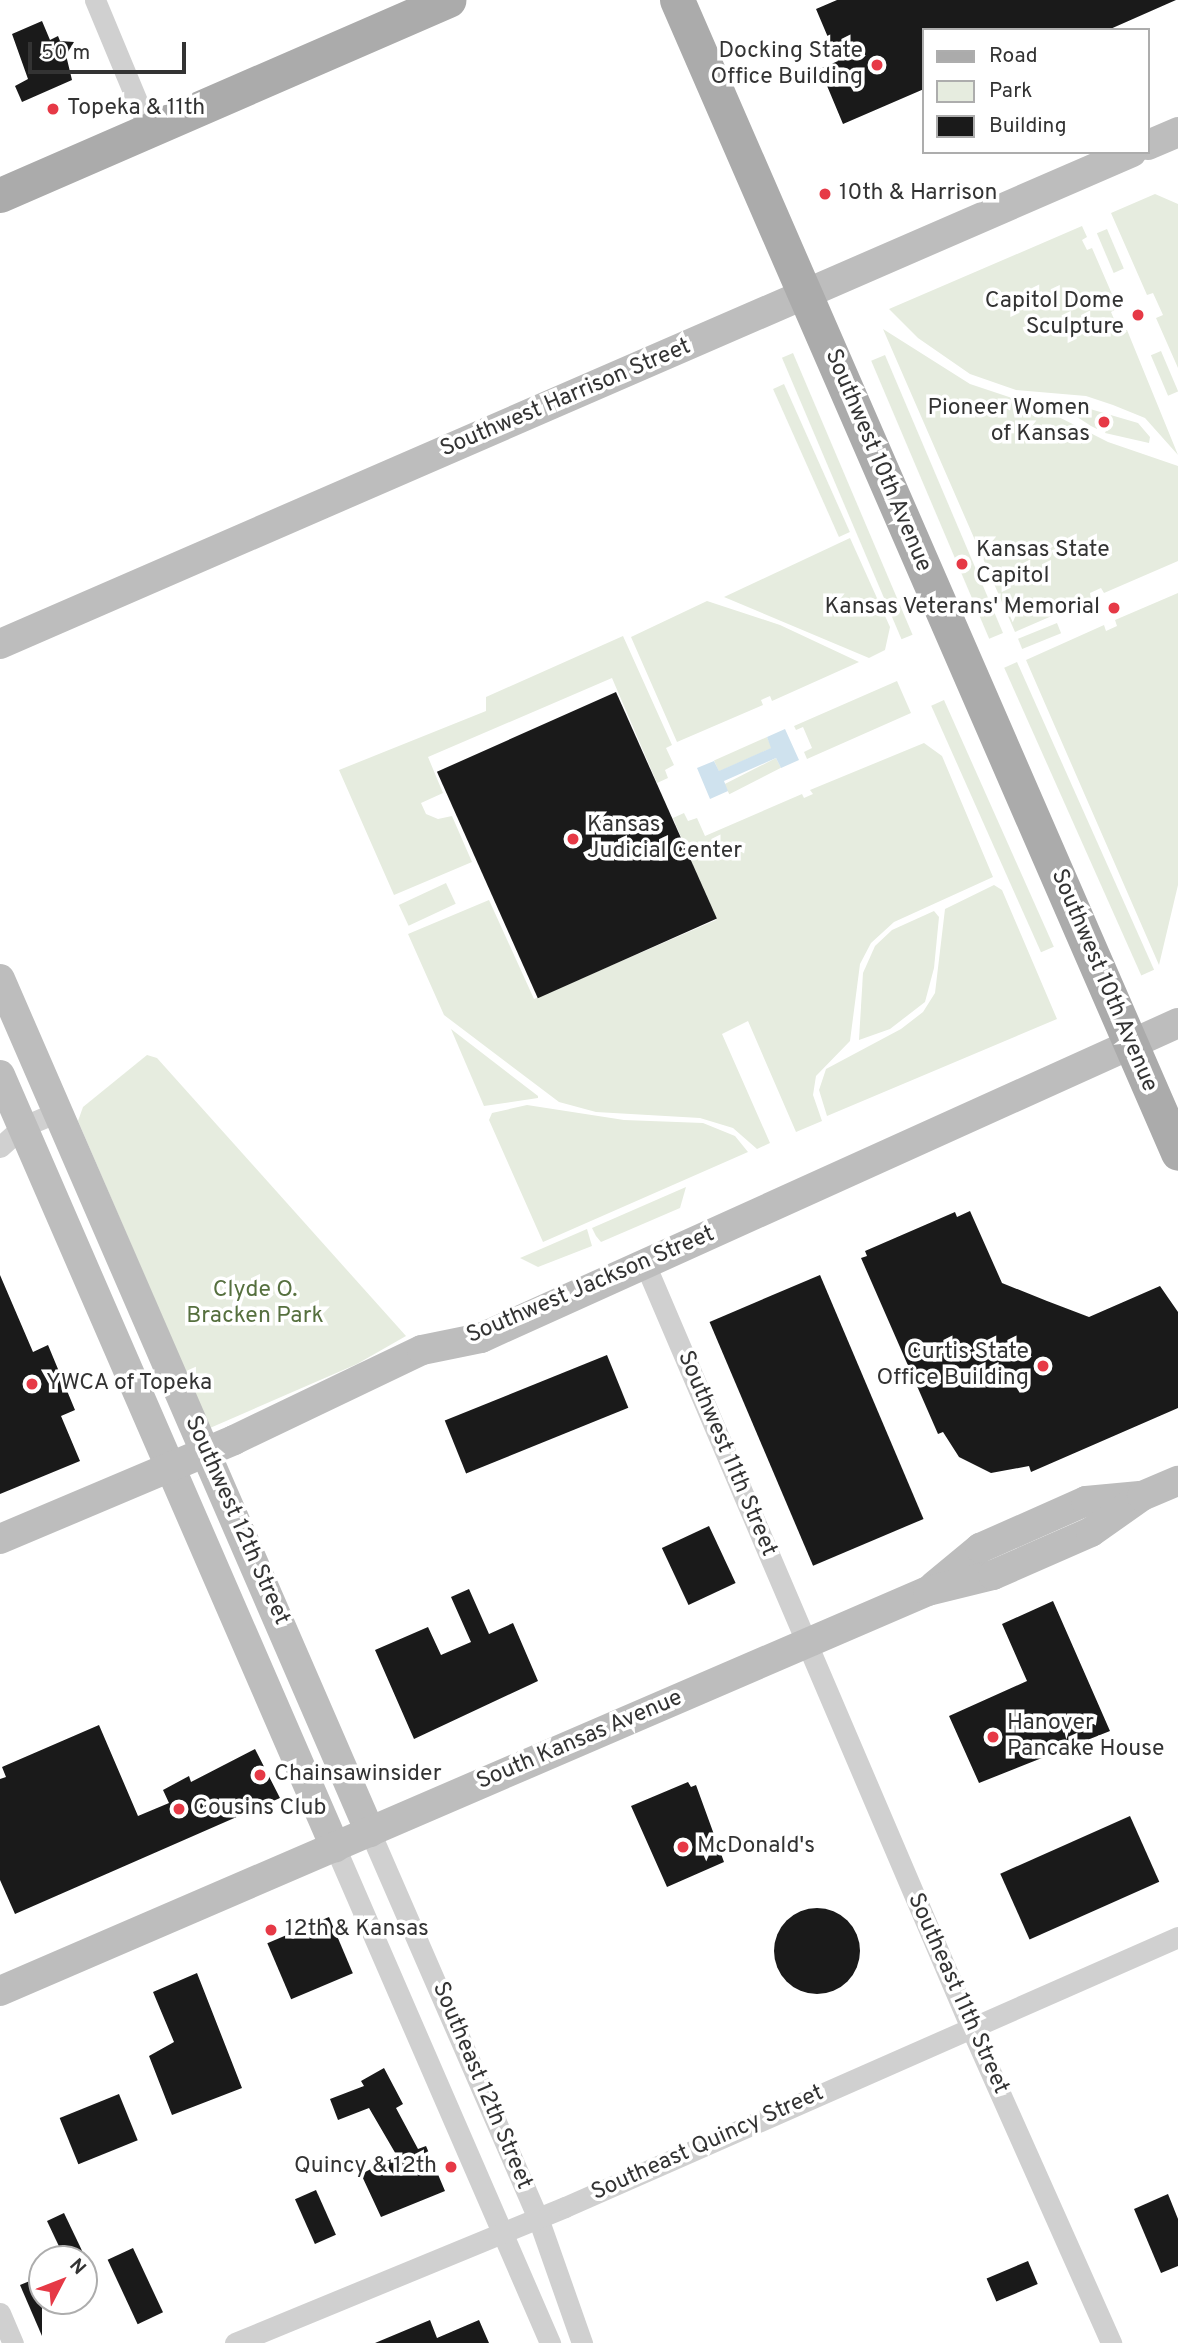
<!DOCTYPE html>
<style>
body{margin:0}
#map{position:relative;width:1178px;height:2343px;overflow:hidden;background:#fff;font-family:Overpass,sans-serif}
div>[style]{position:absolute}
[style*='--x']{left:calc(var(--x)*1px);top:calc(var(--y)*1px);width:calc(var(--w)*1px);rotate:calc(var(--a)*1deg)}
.green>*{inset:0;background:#e6ecdf;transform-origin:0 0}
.water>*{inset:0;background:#cfe2ee}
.building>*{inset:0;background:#1a1a1a;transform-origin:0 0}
.round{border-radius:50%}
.street>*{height:21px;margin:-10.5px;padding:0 10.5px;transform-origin:10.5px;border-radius:10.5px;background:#d0d0d0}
.secondary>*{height:30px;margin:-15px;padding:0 15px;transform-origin:15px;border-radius:15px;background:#bdbdbd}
.primary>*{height:35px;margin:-17.5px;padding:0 17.5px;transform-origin:17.5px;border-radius:17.5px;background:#ababab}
.dots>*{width:19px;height:19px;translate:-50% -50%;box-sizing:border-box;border:4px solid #fff;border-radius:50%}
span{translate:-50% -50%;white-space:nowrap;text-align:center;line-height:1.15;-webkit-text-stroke:7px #fff;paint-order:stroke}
.poi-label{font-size:23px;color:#333}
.right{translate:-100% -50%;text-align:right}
.left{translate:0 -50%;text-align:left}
.street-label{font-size:23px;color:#333}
.park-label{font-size:23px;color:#56703f}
.legend{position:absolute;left:922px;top:28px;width:228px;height:126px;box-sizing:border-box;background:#fff;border:2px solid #adadad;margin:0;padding:9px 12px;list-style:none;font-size:21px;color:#333}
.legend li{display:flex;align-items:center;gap:14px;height:35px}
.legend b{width:35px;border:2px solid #adadad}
.north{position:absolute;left:28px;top:2245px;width:70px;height:70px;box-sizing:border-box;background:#fff;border:2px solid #adadad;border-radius:50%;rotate:48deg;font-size:19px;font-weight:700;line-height:28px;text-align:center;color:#333}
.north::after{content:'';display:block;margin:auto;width:24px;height:32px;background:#e63946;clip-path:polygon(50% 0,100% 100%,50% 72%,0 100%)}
.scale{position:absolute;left:28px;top:42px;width:158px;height:32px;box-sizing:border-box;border:4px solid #333;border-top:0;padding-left:9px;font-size:21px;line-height:24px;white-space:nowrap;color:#333;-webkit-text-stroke:5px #fff;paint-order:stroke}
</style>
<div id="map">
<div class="green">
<div style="clip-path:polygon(1155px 194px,1178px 204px,1178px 368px,1156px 318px,1163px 315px,1153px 293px,1147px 295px,1111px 213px)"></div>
<div style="clip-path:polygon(1082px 226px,1087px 237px,1082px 240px,1087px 250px,1092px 248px,1118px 308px,1111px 312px,1120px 333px,1127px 330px,1178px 455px,1145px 418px,1113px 405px,1086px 396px,1016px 390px,970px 374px,918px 338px,889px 309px)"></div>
<div style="left:1107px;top:229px;width:43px;height:11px;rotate:67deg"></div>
<div style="clip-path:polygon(883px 329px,970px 384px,1039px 407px,1108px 442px,1178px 466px,1178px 561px,1104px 593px,1101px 588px,1090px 593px,1091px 599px,1015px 632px)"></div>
<div style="left:1161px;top:351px;width:44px;height:11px;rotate:67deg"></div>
<div style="left:793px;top:353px;width:306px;height:12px;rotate:67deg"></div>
<div style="left:885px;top:355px;width:302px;height:15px;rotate:67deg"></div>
<div style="left:784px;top:384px;width:162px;height:12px;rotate:66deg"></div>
<div style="clip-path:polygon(1073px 404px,1138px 423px,1150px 437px,1149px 443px,1105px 433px,1110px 421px,1102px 417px,1097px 429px,1091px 426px,1068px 411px,1067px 405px)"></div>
<div style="clip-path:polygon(850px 538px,890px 627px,885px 650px,869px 658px,724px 597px)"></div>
<div style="clip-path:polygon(1178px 593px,1178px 885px,1159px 965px,1026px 660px,1104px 625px,1106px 631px,1117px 626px,1115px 620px)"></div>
<div style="clip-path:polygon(707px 601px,780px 625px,859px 662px,772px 701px,770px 696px,761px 700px,763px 705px,677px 742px,631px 637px)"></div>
<div style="left:1057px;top:623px;width:11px;height:42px;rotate:68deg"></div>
<div style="clip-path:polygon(623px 636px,672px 745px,666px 748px,674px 765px,665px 770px,668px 778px,657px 783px,612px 678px,428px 757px,443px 793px,421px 803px,426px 814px,438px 819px,452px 816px,472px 862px,394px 895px,339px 770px,486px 711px,486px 697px)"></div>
<div style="left:1017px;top:662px;width:337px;height:14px;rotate:66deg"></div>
<div style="clip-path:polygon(897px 681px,911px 713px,807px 759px,804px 752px,812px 748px,803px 727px,796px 730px,794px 726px)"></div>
<div style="left:944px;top:700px;width:270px;height:14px;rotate:66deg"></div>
<div style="left:767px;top:737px;width:12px;height:58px;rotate:66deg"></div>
<div style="clip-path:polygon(924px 743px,942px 756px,993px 877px,894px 922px,871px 943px,860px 964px,850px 1041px,816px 1076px,813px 1095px,822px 1121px,796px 1132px,748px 1021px,722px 1034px,770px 1143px,757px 1149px,733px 1128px,700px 1118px,596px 1112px,559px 1102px,444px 1015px,408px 934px,489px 900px,534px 999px,716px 920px,673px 818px,684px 813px,688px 821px,697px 818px,705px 836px,802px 794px,804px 798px,813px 794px,810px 790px)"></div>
<div style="left:776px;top:758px;width:11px;height:58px;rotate:63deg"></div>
<div style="left:446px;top:883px;width:23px;height:52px;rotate:65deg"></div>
<div style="clip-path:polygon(994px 885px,1002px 890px,1057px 1019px,827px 1116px,819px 1090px,826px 1069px,901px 1029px,923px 1012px,935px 993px,945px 909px)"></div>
<div style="clip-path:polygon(934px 911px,939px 917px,934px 968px,925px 1002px,890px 1029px,859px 1040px,863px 973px,875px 946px,892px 930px)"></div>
<div style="clip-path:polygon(451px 1029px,538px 1096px,538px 1098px,484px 1106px)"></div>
<div style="clip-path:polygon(147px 1055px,157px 1058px,406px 1336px,357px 1364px,210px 1428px,78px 1121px,83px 1107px)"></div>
<div style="clip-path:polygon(527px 1105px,624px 1120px,703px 1123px,735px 1136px,748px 1152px,543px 1242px,489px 1120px,492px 1113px)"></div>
<div style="clip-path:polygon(686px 1187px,680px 1208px,601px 1242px,596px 1236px,592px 1228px)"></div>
<div style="clip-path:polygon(587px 1229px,592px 1246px,538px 1267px,520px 1258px)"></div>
</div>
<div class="water">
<div style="clip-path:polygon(785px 729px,799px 760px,781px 768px,776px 758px,724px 781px,728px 791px,710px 799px,697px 768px,714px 761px,719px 771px,771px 748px,767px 737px)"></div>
</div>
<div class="building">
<div style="clip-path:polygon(837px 0,1176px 0,1108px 30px,924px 30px,924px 89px,843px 124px,820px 69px,838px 61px,816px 9px)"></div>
<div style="clip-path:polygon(42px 21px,50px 40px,58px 36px,60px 41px,74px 42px,66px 55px,72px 80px,22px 102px,15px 86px,28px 79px,12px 34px)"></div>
<div style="left:616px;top:692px;width:248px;height:196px;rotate:66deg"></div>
<div style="clip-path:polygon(970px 1211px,1002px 1283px,1047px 1301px,1089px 1317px,1160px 1286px,1178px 1312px,1178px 1408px,1031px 1472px,1029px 1466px,991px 1473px,959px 1457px,943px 1432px,938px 1434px,861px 1258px,867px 1256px,865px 1251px,955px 1212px,957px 1217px)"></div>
<div style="clip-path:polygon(0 1275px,33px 1352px,48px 1345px,75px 1410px,61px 1416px,80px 1461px,0 1494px)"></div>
<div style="left:820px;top:1275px;width:265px;height:120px;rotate:67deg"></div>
<div style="left:607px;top:1355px;width:57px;height:175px;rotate:68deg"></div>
<div style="left:709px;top:1526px;width:63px;height:52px;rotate:65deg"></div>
<div style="clip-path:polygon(469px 1589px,489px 1634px,513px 1623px,538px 1681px,414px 1739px,375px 1650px,428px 1627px,441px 1655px,471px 1642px,451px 1597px)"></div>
<div style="clip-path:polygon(1053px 1601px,1110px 1731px,979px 1783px,949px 1716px,1027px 1681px,1002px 1624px)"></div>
<div style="clip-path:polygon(99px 1725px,138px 1816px,169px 1803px,163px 1790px,189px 1776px,191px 1782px,255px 1749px,280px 1798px,15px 1914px,0 1880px,0 1779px,6px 1777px,2px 1767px)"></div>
<div style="clip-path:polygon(688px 1782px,691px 1787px,696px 1785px,724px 1862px,667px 1887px,631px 1806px)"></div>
<div style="left:1130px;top:1816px;width:72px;height:142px;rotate:66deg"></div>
<div class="round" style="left:774px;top:1908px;width:86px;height:86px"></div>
<div style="left:329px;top:1917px;width:61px;height:67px;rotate:67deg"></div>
<div style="clip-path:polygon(197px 1973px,242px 2088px,172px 2115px,149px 2056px,174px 2042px,153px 1992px)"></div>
<div style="clip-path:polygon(384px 2068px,403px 2104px,396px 2108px,418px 2149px,426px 2146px,445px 2191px,381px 2217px,361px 2174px,397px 2156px,369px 2108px,338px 2120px,330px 2099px,364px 2086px,361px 2081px)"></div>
<div style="left:119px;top:2094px;width:50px;height:64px;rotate:68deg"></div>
<div style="left:316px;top:2190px;width:49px;height:23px;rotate:66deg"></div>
<div style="clip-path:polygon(1168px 2194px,1178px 2219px,1178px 2266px,1161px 2273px,1134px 2209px)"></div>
<div style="clip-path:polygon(64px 2213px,86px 2259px,65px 2259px,47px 2221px)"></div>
<div style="left:133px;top:2248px;width:71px;height:28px;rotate:65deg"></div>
<div style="left:1028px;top:2261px;width:25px;height:45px;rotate:67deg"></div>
<div style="clip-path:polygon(42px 2276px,42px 2336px,20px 2285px)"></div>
<div style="clip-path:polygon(430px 2320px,437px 2338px,479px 2320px,489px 2343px,375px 2343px)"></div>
</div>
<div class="street">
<div style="--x:95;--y:0;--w:141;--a:67.4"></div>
<div style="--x:0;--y:1147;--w:30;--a:-42"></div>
<div style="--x:22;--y:1127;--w:39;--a:-23"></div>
<div style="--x:645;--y:1264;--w:831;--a:66.89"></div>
<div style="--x:971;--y:2028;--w:345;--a:66"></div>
<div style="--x:370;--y:1832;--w:421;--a:66.5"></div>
<div style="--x:538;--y:2218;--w:133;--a:70.6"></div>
<div style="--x:335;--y:1847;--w:541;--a:66.56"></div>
<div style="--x:0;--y:2313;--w:33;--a:67"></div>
<div style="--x:235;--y:2343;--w:357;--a:-22.4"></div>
<div style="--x:565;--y:2207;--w:670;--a:-23.77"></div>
</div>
<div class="secondary">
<div style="--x:1148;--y:145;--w:33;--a:-23"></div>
<div style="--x:0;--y:644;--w:1234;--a:-23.49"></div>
<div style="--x:0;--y:979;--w:930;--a:66.55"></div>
<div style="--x:0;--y:1075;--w:842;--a:66.54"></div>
<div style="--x:0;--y:1539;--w:254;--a:-22.9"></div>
<div style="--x:234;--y:1440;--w:208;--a:-25.6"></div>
<div style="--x:422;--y:1350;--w:60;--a:-11.5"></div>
<div style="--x:481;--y:1338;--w:765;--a:-24.32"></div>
<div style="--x:934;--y:1586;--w:60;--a:-39.6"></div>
<div style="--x:980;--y:1548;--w:116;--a:-23.9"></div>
<div style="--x:1086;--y:1501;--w:54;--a:-5.3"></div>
<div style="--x:0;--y:1991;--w:1011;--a:-23.32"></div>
<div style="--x:928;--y:1591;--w:67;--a:-13.8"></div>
<div style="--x:993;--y:1575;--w:107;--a:-23.7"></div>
<div style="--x:1091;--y:1532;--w:62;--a:-35.2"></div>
<div style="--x:1142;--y:1496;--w:39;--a:-23"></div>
</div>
<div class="primary">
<div style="--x:677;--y:0;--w:1257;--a:66.51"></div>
<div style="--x:0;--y:195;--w:489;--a:-23.5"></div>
</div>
<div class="dots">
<div style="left:877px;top:65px;background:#e63946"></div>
<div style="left:53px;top:109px;background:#e63946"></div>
<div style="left:825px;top:194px;background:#e63946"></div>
<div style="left:1138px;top:315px;background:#e63946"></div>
<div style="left:1104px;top:422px;background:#e63946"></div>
<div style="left:962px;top:564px;background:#e63946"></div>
<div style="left:1114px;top:608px;background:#e63946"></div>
<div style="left:573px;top:839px;background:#e63946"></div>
<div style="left:1043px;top:1366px;background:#e63946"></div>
<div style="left:32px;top:1384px;background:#e63946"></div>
<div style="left:993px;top:1737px;background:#e63946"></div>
<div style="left:260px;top:1775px;background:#e63946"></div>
<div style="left:179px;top:1809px;background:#e63946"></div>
<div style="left:683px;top:1847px;background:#e63946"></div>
<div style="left:271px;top:1930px;background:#e63946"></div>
<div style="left:451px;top:2167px;background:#e63946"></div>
</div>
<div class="poi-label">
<span class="right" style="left:863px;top:65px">Docking State<br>Office Building</span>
<span class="left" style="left:67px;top:109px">Topeka &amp; 11th</span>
<span class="left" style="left:839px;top:194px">10th &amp; Harrison</span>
<span class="right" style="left:1124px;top:315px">Capitol Dome<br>Sculpture</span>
<span class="right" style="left:1090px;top:422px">Pioneer Women<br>of Kansas</span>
<span class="left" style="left:976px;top:564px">Kansas State<br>Capitol</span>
<span class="right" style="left:1100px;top:608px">Kansas Veterans' Memorial</span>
<span class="left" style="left:587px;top:839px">Kansas<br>Judicial Center</span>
<span class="right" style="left:1029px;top:1366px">Curtis State<br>Office Building</span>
<span class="left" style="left:46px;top:1384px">YWCA of Topeka</span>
<span class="left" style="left:1007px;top:1737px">Hanover<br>Pancake House</span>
<span class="left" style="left:274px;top:1775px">Chainsawinsider</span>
<span class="left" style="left:193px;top:1809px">Cousins Club</span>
<span class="left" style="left:697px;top:1847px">McDonald's</span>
<span class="left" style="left:285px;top:1930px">12th &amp; Kansas</span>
<span class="right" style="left:437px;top:2167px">Quincy &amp; 12th</span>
</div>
<div class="street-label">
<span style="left:566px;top:399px;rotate:-23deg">Southwest Harrison Street</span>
<span style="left:877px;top:461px;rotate:67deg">Southwest 10th Avenue</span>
<span style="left:1103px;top:981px;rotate:67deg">Southwest 10th Avenue</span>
<span style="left:591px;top:1286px;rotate:-23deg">Southwest Jackson Street</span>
<span style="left:726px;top:1454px;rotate:67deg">Southwest 11th Street</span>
<span style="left:236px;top:1521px;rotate:66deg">Southwest 12th Street</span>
<span style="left:580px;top:1741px;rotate:-23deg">South Kansas Avenue</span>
<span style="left:957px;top:1994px;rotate:66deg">Southeast 11th Street</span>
<span style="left:481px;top:2086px;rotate:67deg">Southeast 12th Street</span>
<span style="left:708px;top:2144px;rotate:-24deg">Southeast Quincy Street</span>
</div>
<div class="park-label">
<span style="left:255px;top:1304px">Clyde O.<br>Bracken Park</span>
</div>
<ul class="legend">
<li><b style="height:9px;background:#ababab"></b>Road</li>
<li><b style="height:19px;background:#e6ecdf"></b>Park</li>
<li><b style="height:19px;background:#1a1a1a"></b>Building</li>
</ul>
<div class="north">N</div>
<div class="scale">50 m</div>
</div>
